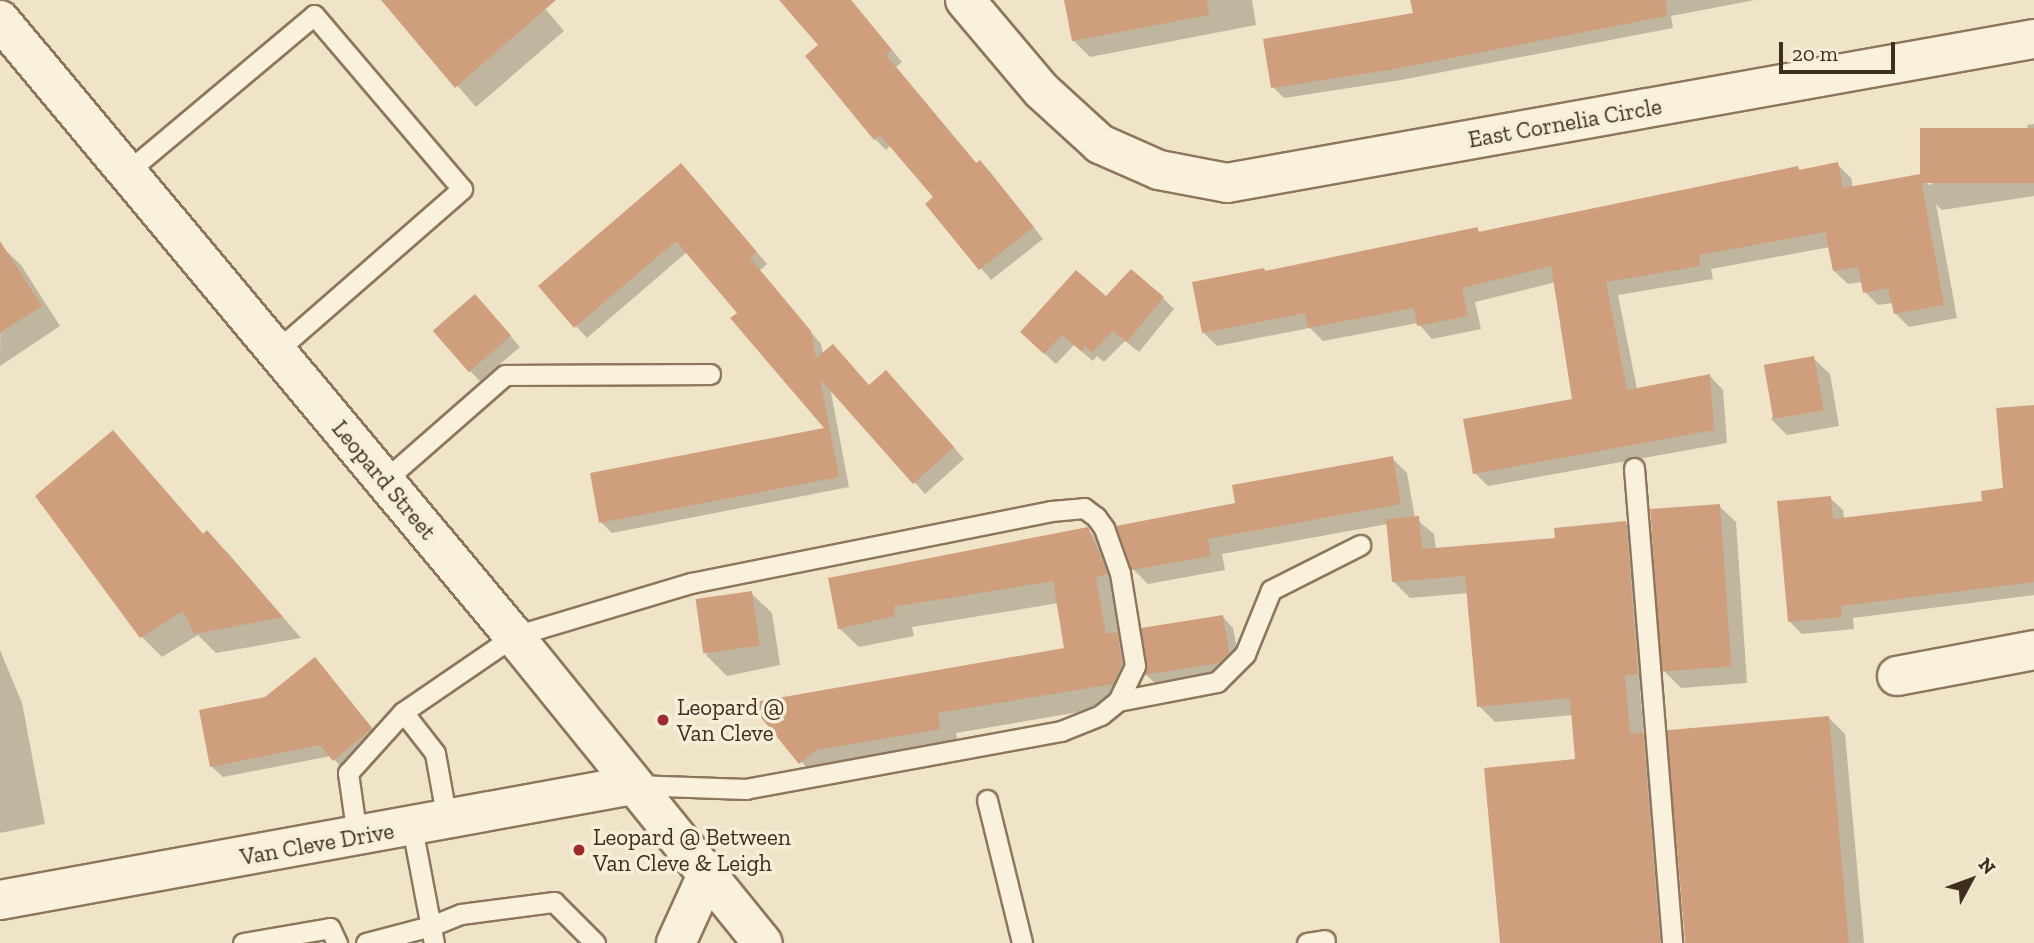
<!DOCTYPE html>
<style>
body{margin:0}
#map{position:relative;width:2034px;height:943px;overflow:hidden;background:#f0e4c8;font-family:"Zilla Slab",serif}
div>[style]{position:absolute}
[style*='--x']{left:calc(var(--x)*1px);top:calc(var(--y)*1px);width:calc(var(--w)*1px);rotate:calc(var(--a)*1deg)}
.shadow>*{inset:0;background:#0003}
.building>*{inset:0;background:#cf9f7d;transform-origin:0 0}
.roads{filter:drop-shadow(2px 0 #8d765c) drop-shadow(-2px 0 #8d765c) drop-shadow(0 2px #8d765c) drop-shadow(0 -2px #8d765c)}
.service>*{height:19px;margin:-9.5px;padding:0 9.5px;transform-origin:9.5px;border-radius:9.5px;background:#faf1dc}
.minor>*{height:38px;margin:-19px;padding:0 19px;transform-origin:19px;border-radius:19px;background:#faf1dc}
.secondary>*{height:38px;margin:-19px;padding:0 19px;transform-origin:19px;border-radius:19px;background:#faf1dc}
.dots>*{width:19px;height:19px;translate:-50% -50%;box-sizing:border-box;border:4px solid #f7eed8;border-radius:50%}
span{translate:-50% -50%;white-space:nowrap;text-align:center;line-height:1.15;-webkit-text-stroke:7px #f7eed8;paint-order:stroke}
.street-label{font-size:23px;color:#3d2e20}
.poi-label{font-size:23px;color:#3d2e20}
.left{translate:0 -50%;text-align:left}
.north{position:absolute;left:1936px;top:845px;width:70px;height:70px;-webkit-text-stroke:5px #f7eed8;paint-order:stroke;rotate:49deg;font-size:19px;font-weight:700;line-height:28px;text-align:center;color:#3d2e20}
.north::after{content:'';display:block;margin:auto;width:24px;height:32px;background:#3d2e20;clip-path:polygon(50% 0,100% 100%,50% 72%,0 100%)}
.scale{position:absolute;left:1779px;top:42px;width:116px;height:32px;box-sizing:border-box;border:4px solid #3d2e20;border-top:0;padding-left:9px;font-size:21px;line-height:24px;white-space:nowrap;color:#3d2e20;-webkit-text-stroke:5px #f7eed8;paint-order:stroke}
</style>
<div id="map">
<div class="shadow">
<div style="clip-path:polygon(383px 0,538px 0,564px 31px,476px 107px)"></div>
<div style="clip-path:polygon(780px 0,851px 0,902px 62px,896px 67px,977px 164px,980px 162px,991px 173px,1043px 239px,991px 280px,927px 204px,935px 198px,891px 145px,886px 150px,875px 139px,821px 45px)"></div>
<div style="clip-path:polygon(1066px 0,1252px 0,1256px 25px,1090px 57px,1073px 40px)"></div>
<div style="clip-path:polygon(1412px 0,1755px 0,1671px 16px,1673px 28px,1401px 80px,1284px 98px,1273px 87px,1415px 14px)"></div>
<div style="clip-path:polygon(2034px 124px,2034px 196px,1942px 210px,1936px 204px,1957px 318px,1909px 327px,1895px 313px,1893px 303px,1878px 305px,1865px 292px,1862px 282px,1848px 284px,1834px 271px,1830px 247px,1711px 269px,1713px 279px,1618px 295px,1637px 389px,1710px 376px,1723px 390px,1727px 443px,1488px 486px,1475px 473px,1574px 401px,1556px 282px,1475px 302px,1481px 329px,1432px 339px,1418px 323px,1323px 341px,1310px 328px,1217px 346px,1203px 332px,1264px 269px,1267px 273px,1477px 229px,1481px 233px,1798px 168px,1801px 171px,1837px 164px,1851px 178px,1853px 188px,1920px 176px,1929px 185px,2028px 131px,2027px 125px)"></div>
<div style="clip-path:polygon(692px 176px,767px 264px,759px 271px,821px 344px,823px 354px,869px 387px,897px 383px,964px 459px,925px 494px,830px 387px,849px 487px,612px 533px,601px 522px,827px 430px,739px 313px,687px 252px,587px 338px,576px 326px)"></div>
<div style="clip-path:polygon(1px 246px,21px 265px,60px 326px,0 366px)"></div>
<div style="clip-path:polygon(1163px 298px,1174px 309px,1139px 352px,1125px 341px,1104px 362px,1097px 356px,1093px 361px,1074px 345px,1056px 364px,1033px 343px,1106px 299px)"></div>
<div style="clip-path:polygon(486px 308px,520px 347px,480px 381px,469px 370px)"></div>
<div style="clip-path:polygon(1813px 358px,1830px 374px,1839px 426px,1787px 435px,1771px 419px)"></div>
<div style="clip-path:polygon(2034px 407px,2034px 595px,1853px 618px,1854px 629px,1802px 634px,1789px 621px,1830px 498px,1843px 510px,1844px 519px,1984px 502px,2005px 490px)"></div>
<div style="clip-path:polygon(113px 432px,204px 535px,207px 533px,228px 553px,301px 638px,216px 653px,198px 635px,162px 657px,142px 637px,37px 496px)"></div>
<div style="clip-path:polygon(1392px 458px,1407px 473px,1415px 518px,1434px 534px,1436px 550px,1556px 540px,1625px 523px,1642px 539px,1654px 689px,1640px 690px,1644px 736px,1658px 750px,1675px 943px,1502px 943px,1577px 761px,1573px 715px,1495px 722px,1479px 706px,1469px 593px,1410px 598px,1394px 582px,1388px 524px,1222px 554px,1225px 570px,1148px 584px,1133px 569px,1237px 505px)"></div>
<div style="clip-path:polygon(1719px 506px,1736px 522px,1747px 683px,1681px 688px,1664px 671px)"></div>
<div style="clip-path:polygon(1087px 529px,1107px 549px,1136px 654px,1141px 685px,1132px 703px,956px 733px,959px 748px,820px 783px,752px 704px,1066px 649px,1059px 603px,912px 627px,914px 636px,859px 647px,839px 628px)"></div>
<div style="clip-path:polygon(751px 593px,772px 613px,780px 665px,727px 676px,707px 656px,698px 602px)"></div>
<div style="clip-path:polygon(1222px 616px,1233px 628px,1240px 664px,1230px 673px,1157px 685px,1146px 675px)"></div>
<div style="clip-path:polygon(0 650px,22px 703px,45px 824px,0 833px)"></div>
<div style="clip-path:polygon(315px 659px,382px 740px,345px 771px,331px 756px,223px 777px,211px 766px,266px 699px)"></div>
<div style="clip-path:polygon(1829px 718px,1845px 734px,1864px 943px,1686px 943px)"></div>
</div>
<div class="building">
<div style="clip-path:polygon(381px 0,556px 0,455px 88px)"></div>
<div style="clip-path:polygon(779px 0,851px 0,892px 50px,886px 55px,976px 163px,980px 160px,1034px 227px,979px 270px,925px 204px,933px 197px,880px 135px,874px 140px,805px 56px,818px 45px)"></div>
<div style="clip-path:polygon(1064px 0,1207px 0,1209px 15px,1072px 41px)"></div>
<div style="clip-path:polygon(1410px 0,1666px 0,1667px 16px,1389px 70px,1271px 88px,1263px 39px,1413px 13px)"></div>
<div style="left:2034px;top:128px;width:55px;height:114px;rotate:90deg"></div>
<div style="clip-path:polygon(1838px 162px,1843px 188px,1920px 174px,1944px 305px,1894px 314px,1888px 288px,1863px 293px,1858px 267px,1833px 271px,1825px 232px,1699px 255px,1700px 266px,1606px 282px,1627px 390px,1710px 374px,1714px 430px,1473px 474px,1463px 419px,1572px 399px,1551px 266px,1462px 288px,1468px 316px,1417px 326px,1414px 308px,1308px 328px,1305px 313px,1202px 333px,1192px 282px,1264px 268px,1265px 271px,1478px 227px,1478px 232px,1798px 166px,1799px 170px)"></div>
<div style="clip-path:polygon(681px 163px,757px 252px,750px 258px,811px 331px,816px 358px,833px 344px,869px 385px,886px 370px,954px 447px,913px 484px,820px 379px,839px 477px,599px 523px,590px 473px,824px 428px,730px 318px,737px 313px,676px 241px,574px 328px,538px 286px)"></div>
<div style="clip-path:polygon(0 241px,42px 306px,0 333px)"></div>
<div style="clip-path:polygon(1131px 269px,1164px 297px,1127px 342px,1113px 331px,1092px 352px,1085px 346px,1081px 351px,1062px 335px,1044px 354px,1020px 332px,1076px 270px,1106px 296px)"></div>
<div style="left:475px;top:294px;width:55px;height:56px;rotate:49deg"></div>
<div style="left:1814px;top:356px;width:55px;height:51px;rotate:80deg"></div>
<div style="clip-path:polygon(2034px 405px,2034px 582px,1841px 606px,1842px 617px,1788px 622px,1777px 501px,1831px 496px,1833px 519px,1982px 501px,1981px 491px,2003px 488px,1996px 408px)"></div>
<div style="clip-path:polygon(113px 430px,203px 534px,207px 530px,283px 617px,194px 634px,183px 611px,140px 638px,35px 496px)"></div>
<div style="clip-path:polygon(1393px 456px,1401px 504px,1208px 539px,1211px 556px,1132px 570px,1116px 526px,1235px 503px,1232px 485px)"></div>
<div style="left:1720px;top:504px;width:163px;height:70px;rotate:86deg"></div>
<div style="clip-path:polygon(1419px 516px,1422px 549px,1555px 538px,1554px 528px,1626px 521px,1638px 674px,1625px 675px,1630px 734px,1643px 732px,1660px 943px,1500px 943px,1484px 768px,1575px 759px,1570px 698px,1477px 707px,1465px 576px,1392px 582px,1386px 519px)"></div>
<div style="clip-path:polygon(1088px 527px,1108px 574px,1096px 577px,1106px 634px,1117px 632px,1122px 664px,1113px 684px,938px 713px,940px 729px,816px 750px,799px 764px,749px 703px,1064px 648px,1053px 581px,893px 607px,895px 616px,838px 629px,828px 578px)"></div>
<div style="left:752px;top:591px;width:55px;height:57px;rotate:82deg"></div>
<div style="clip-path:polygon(1223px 615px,1229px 652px,1219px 663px,1144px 675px,1147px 664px,1141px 628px)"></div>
<div style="clip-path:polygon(315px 657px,372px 728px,369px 731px,333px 761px,320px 745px,210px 767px,199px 710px,265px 697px)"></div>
<div style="left:1829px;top:716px;width:228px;height:163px;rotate:85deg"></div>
</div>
<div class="roads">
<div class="service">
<div style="--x:127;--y:172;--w:244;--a:-40"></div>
<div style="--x:314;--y:15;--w:228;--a:49.6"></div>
<div style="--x:462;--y:189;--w:247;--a:138.9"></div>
<div style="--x:1634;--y:468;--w:477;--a:85.4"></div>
<div style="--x:385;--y:480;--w:159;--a:-41.2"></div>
<div style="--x:505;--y:375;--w:205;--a:-0.3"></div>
<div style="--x:1118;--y:701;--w:101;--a:-10.9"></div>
<div style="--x:1217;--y:682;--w:40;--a:-45"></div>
<div style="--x:1245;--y:654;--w:69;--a:-67.9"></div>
<div style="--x:1271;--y:590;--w:100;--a:-26.8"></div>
<div style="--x:987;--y:800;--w:147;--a:76.2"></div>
<div style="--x:447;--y:820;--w:68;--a:-100.2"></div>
<div style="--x:435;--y:753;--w:52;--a:-128"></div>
<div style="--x:403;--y:712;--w:135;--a:-34.4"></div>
<div style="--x:514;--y:636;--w:185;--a:-16.7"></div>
<div style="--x:691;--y:583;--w:367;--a:-11.3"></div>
<div style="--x:1051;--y:511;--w:33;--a:-5"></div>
<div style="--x:1084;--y:508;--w:15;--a:37"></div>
<div style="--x:1096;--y:517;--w:14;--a:54"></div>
<div style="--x:1104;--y:528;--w:48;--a:70.4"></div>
<div style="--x:1120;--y:573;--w:94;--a:80.8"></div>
<div style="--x:1135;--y:666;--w:39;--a:116"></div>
<div style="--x:1118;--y:701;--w:22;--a:141"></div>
<div style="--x:1101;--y:715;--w:43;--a:158.2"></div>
<div style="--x:1061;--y:731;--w:320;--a:169.6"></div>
<div style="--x:746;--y:789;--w:112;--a:-178"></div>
<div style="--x:412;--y:827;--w:118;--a:79.3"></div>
<div style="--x:357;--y:836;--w:64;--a:-98.1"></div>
<div style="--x:348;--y:773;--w:82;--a:-48"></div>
<div style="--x:243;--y:943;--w:88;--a:-9.8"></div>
<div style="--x:330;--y:928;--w:17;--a:65"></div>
<div style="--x:366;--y:943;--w:67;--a:-14.7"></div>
<div style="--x:431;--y:926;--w:32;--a:-22"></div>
<div style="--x:461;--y:914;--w:94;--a:-7.4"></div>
<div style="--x:554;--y:902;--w:58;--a:45"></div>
<div style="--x:1307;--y:943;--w:18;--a:-9"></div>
</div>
<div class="minor">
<div style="--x:965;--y:0;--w:119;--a:49.8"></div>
<div style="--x:1042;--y:91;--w:79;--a:42.4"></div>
<div style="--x:1100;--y:144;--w:64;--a:23.8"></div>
<div style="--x:1159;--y:170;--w:69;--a:10.8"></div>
<div style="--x:1227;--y:183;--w:820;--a:-10.12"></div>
<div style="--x:1897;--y:676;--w:139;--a:-10.7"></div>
<div style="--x:0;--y:900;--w:643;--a:-10.3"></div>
<div style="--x:676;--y:943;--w:75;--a:-65.5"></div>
</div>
<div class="secondary">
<div style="--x:0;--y:20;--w:802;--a:50.16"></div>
<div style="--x:514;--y:636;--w:395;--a:51"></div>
</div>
</div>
<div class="dots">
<div style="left:663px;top:720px;background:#9e2a2b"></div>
<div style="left:579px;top:850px;background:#9e2a2b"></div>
</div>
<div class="street-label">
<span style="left:1565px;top:123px;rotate:-10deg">East Cornelia Circle</span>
<span style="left:384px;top:480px;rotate:50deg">Leopard Street</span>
<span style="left:317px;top:844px;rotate:-10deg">Van Cleve Drive</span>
</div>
<div class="poi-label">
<span class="left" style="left:677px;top:720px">Leopard @<br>Van Cleve</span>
<span class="left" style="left:593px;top:850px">Leopard @ Between<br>Van Cleve &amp; Leigh</span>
</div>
<div class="north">N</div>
<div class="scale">20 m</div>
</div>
